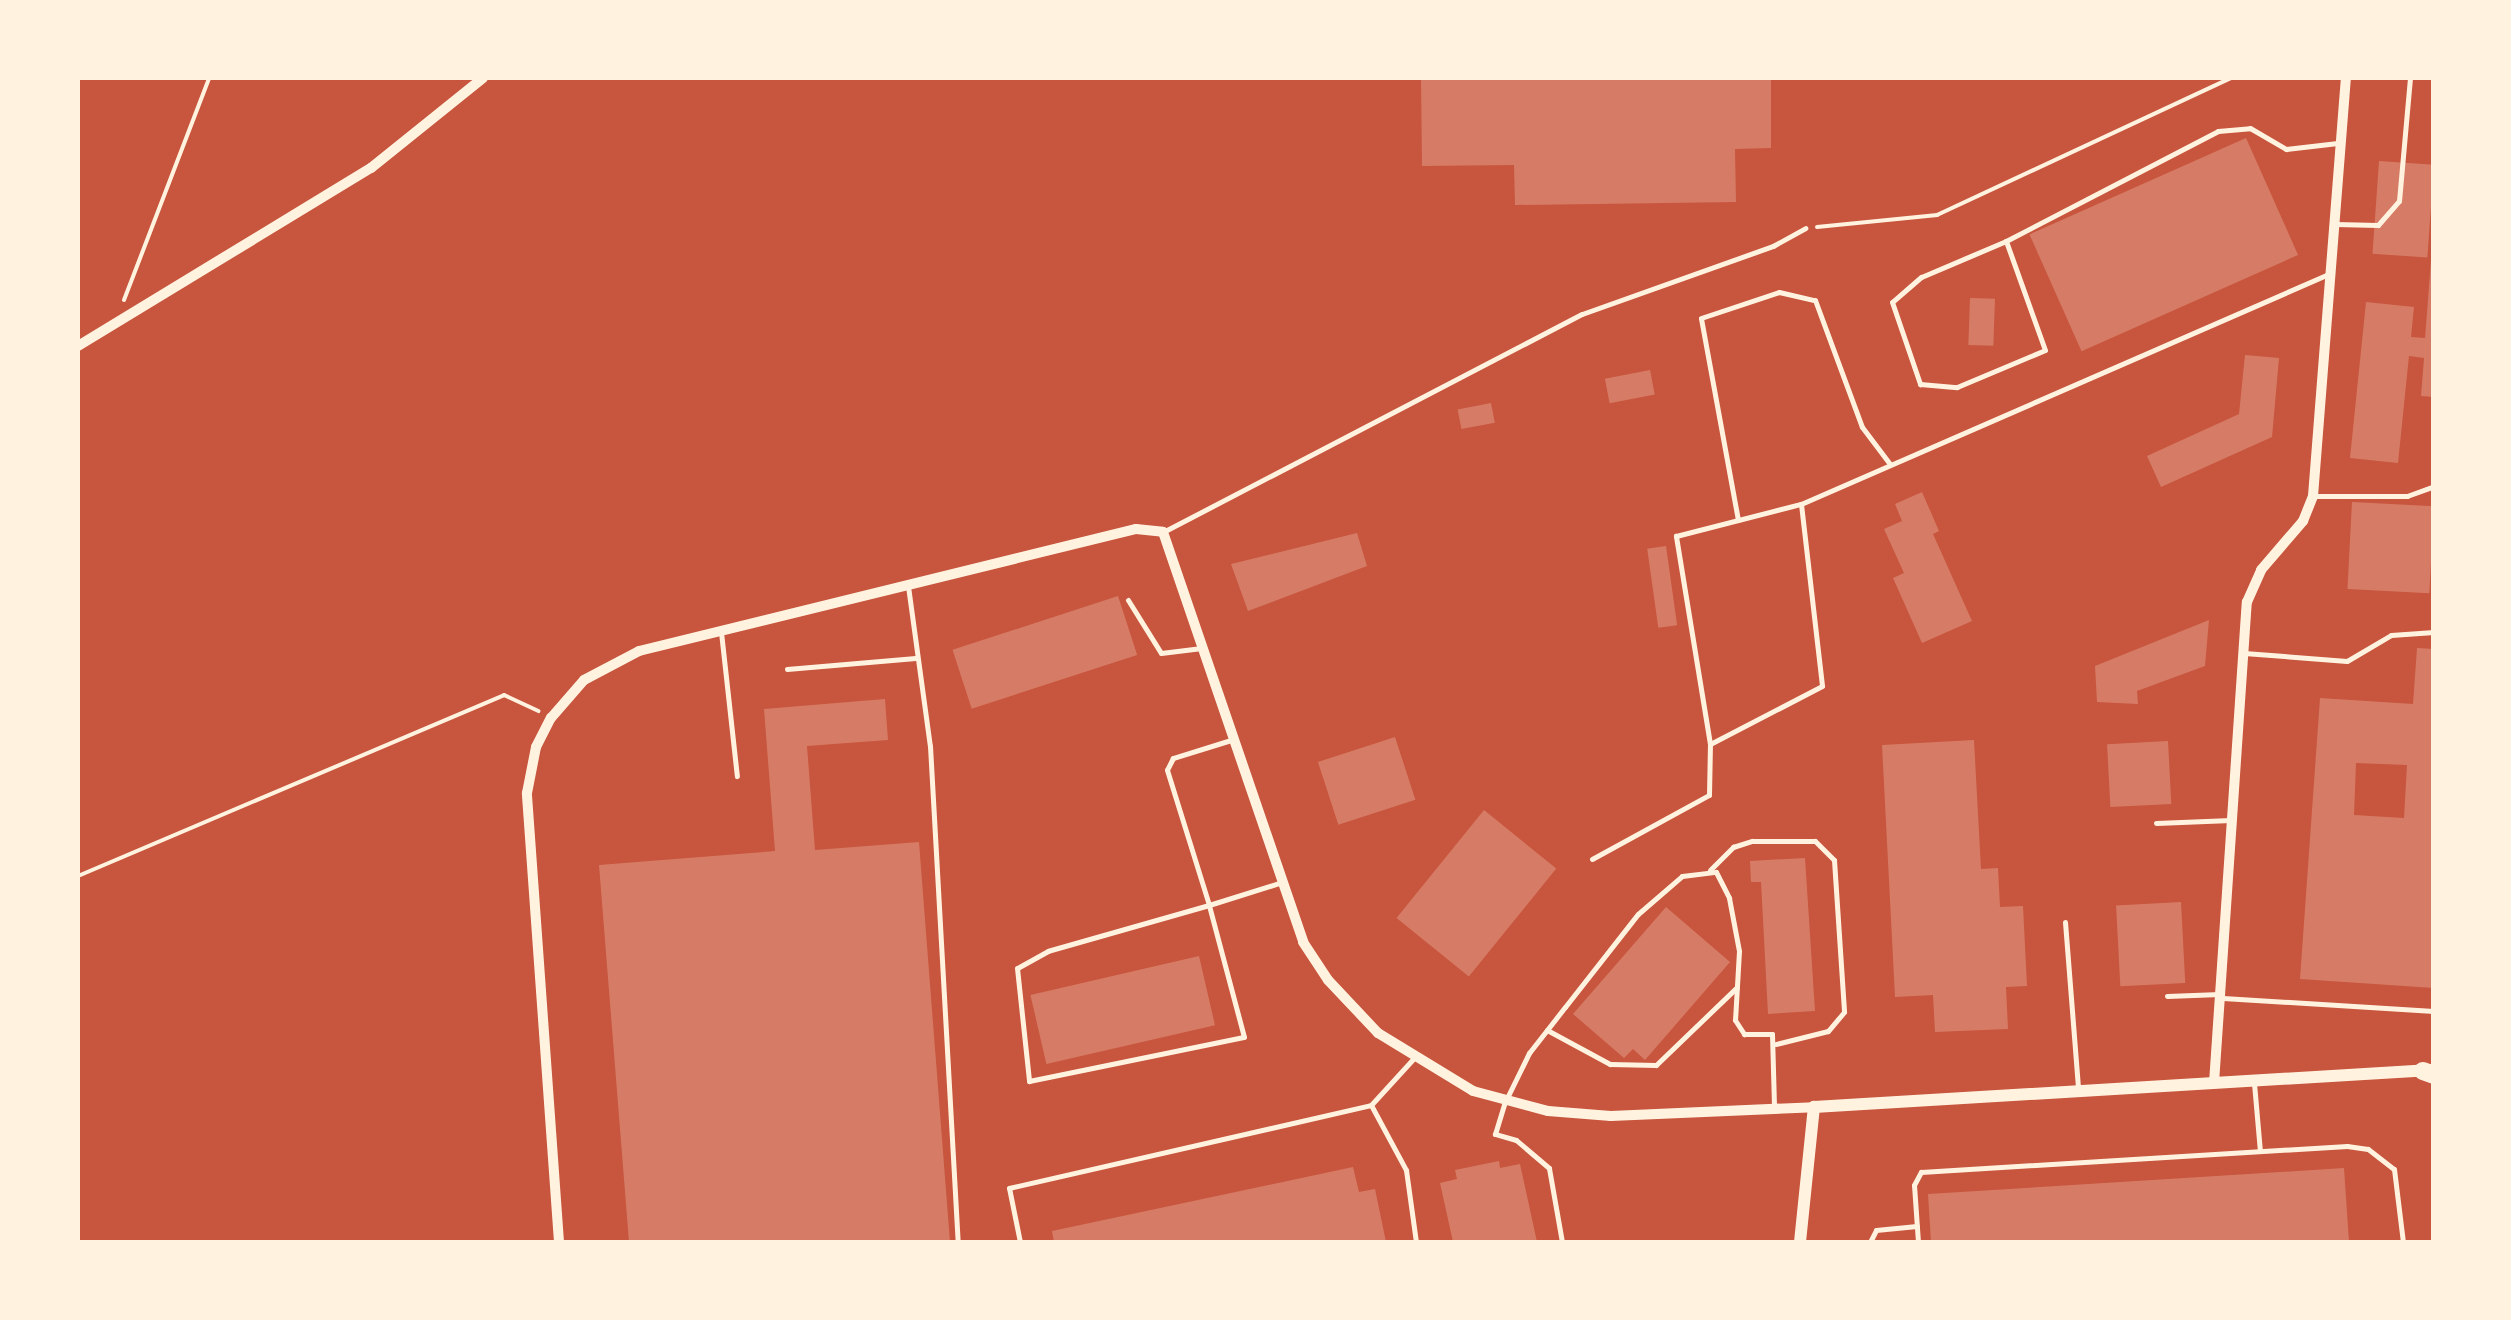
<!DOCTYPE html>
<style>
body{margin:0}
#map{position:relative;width:2511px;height:1320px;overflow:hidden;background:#c8553d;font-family:"Times New Roman",serif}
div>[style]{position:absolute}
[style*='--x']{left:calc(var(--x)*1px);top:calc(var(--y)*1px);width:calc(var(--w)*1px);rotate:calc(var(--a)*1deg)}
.building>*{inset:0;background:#d67c66;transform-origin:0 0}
.path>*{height:4px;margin:-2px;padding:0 2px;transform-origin:2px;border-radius:2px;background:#fff3e0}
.service>*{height:5px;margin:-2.5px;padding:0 2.5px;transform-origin:2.5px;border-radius:2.5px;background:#fff3e0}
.minor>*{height:10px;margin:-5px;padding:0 5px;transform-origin:5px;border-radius:5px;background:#fff3e0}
.tertiary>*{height:12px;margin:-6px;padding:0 6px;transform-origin:6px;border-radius:6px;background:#fff3e0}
.trunk>*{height:18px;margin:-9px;padding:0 9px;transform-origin:9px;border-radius:9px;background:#fff3e0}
span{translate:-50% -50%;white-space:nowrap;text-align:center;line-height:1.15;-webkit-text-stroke:10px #fff3e0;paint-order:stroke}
.frame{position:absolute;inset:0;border:80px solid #fff3e0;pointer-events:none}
</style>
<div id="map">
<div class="building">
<div style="clip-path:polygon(1421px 78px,1771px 78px,1771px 148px,1735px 149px,1736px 202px,1515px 205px,1514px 165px,1422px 166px)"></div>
<div style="left:2246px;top:138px;width:128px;height:237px;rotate:66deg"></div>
<div style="left:2379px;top:161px;width:55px;height:93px;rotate:4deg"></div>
<div style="clip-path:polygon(2431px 260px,2434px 397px,2421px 396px,2424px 358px,2409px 356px,2398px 463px,2350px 458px,2366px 302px,2414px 307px,2411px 337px,2425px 338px)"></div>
<div style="left:1970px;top:298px;width:25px;height:47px;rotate:2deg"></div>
<div style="clip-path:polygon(2245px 355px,2279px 358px,2272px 437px,2161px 487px,2147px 456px,2239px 414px)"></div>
<div style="left:1650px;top:370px;width:25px;height:46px;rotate:79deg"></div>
<div style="left:1491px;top:403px;width:20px;height:34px;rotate:79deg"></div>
<div style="clip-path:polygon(1922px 492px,1939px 531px,1933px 534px,1972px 621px,1922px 643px,1893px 578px,1904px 573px,1884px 529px,1902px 521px,1895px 504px)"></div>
<div style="left:2352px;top:502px;width:82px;height:87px;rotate:3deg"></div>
<div style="clip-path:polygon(1357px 533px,1367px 566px,1248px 611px,1231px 564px)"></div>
<div style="left:1666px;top:546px;width:80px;height:19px;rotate:82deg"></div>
<div style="left:1118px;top:596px;width:62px;height:174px;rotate:72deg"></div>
<div style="clip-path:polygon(2209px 620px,2205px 666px,2137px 691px,2138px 704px,2097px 702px,2095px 666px)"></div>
<div style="clip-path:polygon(evenodd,2417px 648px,2434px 649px,2434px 988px,2300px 979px,2320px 698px,2413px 704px,2417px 648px,2356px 763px,2407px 765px,2404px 818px,2354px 815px,2356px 763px)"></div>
<div style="clip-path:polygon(885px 699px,888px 740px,807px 746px,815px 850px,919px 842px,950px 1242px,629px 1242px,599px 865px,775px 851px,764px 709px)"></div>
<div style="left:1395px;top:737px;width:66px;height:81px;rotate:72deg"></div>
<div style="clip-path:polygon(1974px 740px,1981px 869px,1998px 868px,2000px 907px,2023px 906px,2027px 986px,2006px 987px,2008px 1029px,1935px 1032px,1933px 995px,1895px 997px,1882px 745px)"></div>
<div style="left:2168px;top:741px;width:63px;height:61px;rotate:87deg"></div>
<div style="left:1484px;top:810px;width:93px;height:139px;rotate:39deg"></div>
<div style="clip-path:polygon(1805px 858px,1815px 1011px,1768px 1014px,1761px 882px,1751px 882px,1750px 861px)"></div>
<div style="left:2181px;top:902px;width:81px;height:65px;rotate:87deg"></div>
<div style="clip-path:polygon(1666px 907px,1730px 962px,1645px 1060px,1633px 1049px,1624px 1058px,1573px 1014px)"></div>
<div style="left:1199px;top:956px;width:71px;height:173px;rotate:77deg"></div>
<div style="clip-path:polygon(1499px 1161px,1500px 1168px,1520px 1164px,1537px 1242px,1453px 1242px,1440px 1183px,1457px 1179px,1455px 1170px)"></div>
<div style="clip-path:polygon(1353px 1167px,1359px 1192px,1375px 1189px,1386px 1242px,1054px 1242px,1052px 1231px)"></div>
<div style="clip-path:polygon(2344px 1168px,2349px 1242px,1931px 1242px,1928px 1194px)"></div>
</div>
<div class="path">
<div style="--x:1817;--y:227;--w:121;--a:-5.7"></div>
<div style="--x:1937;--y:215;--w:324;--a:-25"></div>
<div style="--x:124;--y:300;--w:238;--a:-69"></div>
<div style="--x:78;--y:876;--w:463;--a:-23"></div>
<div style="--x:504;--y:695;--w:38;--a:25"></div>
</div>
<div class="service">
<div style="--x:2335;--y:224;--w:43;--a:1.3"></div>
<div style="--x:2378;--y:225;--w:32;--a:-49"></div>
<div style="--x:2399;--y:201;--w:123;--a:-84.9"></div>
<div style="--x:2006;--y:241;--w:92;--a:157"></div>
<div style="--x:1921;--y:277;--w:38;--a:139"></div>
<div style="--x:1892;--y:302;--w:87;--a:71.1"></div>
<div style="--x:1920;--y:384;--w:37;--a:5"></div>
<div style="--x:1957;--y:387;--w:95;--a:-22.8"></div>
<div style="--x:2045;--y:350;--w:116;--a:-109.7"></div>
<div style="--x:2006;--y:241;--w:239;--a:-27.4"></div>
<div style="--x:2218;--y:131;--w:32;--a:-5"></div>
<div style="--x:2250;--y:128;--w:42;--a:30.3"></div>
<div style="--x:2286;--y:149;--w:52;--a:-6.6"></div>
<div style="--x:2316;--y:496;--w:91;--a:0"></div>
<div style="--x:2407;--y:496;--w:29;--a:-20"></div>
<div style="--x:1801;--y:504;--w:183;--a:83.4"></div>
<div style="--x:1822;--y:686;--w:126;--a:152.6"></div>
<div style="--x:1710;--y:744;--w:211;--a:-99.3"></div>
<div style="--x:1676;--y:536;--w:129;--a:-14.4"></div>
<div style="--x:1801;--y:504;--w:578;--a:-23.55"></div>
<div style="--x:1738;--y:520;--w:205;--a:-100.4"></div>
<div style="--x:1701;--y:318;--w:82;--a:-18.4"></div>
<div style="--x:1779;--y:292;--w:37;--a:13"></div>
<div style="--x:1815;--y:300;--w:135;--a:69.7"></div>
<div style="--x:1862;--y:427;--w:46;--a:52.9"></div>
<div style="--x:1163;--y:532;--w:472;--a:-27.5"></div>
<div style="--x:1582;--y:314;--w:203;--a:-19.6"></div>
<div style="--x:1773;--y:246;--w:37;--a:-29"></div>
<div style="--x:908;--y:586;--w:162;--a:82.2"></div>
<div style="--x:930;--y:746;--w:497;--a:86.8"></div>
<div style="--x:1128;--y:600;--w:62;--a:58.1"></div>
<div style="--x:1161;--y:653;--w:39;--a:-7"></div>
<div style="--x:721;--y:632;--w:145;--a:83.7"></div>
<div style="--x:2244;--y:653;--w:103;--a:4.4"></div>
<div style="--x:2347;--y:661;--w:51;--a:-30.6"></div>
<div style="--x:2391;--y:635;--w:43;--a:-4"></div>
<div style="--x:787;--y:669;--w:129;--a:-4.9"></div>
<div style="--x:1231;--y:740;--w:61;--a:162.8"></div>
<div style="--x:1173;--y:758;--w:13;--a:117"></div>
<div style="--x:1167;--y:770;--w:141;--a:72.7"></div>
<div style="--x:1209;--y:905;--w:167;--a:164.1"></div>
<div style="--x:1048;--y:951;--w:35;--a:151"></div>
<div style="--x:1017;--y:968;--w:114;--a:83.9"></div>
<div style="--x:1029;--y:1081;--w:219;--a:-11.6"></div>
<div style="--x:1244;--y:1037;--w:137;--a:-104.9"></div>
<div style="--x:1209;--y:905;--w:73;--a:-17.4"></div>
<div style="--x:2156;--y:823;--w:75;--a:-2.3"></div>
<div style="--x:1592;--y:859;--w:133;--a:-28.7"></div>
<div style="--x:1709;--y:795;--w:51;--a:-88.9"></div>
<div style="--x:1710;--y:870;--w:33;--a:-45"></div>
<div style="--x:1733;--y:847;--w:20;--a:-18"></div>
<div style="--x:1752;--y:841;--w:63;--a:0"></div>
<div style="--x:1815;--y:841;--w:27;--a:45"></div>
<div style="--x:1834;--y:860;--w:152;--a:86.2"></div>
<div style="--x:1844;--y:1012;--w:25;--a:130"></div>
<div style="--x:1828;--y:1031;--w:54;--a:166"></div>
<div style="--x:2065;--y:922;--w:167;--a:85.5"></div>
<div style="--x:2167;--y:996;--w:53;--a:-2.2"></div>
<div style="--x:2223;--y:998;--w:211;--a:3.5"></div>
<div style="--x:1547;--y:1030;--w:72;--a:28.4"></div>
<div style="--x:1610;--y:1064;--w:46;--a:1.2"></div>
<div style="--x:1656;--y:1065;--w:112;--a:-43.9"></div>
<div style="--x:2254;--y:1083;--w:68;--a:85"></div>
<div style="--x:1371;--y:1105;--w:74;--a:61.7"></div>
<div style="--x:1406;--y:1170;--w:73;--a:82.1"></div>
<div style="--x:1020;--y:1242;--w:55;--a:-101.5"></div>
<div style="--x:1009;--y:1188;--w:371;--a:-12.9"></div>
<div style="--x:1371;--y:1105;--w:62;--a:-47.6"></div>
<div style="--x:1562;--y:1242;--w:75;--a:-100"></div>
<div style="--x:1549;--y:1168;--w:43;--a:-139.7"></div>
<div style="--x:1516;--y:1140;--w:22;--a:-164"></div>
<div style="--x:1495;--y:1134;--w:34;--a:-73"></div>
<div style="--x:1505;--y:1102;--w:55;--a:-63.9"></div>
<div style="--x:1529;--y:1053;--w:58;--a:-52"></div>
<div style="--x:1565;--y:1007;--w:118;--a:-51.9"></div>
<div style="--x:1638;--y:914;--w:58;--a:-40.8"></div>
<div style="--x:1682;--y:876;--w:34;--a:-7"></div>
<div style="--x:1716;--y:872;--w:29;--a:63"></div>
<div style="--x:1729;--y:898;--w:54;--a:79.3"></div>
<div style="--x:1739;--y:951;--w:69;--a:93.3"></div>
<div style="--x:1735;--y:1020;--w:17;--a:57"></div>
<div style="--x:1744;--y:1034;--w:28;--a:0"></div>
<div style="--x:1772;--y:1034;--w:73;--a:88.4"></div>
<div style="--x:1870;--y:1242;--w:13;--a:-63"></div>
<div style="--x:1876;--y:1230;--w:41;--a:-5.6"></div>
<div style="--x:1918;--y:1242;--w:57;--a:-94"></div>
<div style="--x:1914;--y:1185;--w:15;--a:-62"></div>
<div style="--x:1921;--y:1172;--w:427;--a:-3.5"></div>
<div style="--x:2347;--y:1146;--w:21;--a:8"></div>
<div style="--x:2368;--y:1149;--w:33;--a:38"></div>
<div style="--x:2394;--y:1169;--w:74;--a:83"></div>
</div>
<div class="minor">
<div style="--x:78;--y:346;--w:343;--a:-31.3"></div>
<div style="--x:371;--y:168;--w:144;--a:-38.8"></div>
<div style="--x:2214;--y:1083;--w:482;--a:-86.1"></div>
<div style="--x:2247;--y:602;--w:35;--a:-66"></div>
<div style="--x:2261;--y:570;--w:65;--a:-49.4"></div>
<div style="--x:2303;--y:521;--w:27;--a:-68"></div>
<div style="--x:2313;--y:496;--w:419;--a:-85.5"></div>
<div style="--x:559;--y:1242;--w:450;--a:-94.1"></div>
<div style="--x:527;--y:793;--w:47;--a:-78.9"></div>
<div style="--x:536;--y:747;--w:33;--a:-63"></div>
<div style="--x:551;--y:718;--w:50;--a:-49"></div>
<div style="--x:584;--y:680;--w:62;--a:-27.8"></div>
<div style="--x:639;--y:651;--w:512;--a:-13.79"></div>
<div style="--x:1136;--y:529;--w:27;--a:6"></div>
<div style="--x:1163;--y:532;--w:433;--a:71.1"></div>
<div style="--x:1303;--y:942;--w:45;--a:56.7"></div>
<div style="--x:1328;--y:980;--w:73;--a:46.7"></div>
<div style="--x:1378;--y:1033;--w:111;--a:31.4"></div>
<div style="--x:1473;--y:1091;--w:78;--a:14.9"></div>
<div style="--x:1548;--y:1111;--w:63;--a:4.5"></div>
<div style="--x:1611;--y:1116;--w:203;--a:-2.5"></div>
</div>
<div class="tertiary">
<div style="--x:1800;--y:1242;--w:136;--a:-84.1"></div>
<div style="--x:1814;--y:1107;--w:618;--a:-3.43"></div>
</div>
<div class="trunk">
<div style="--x:2423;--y:1071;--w:12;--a:20"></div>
</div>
<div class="frame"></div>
</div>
